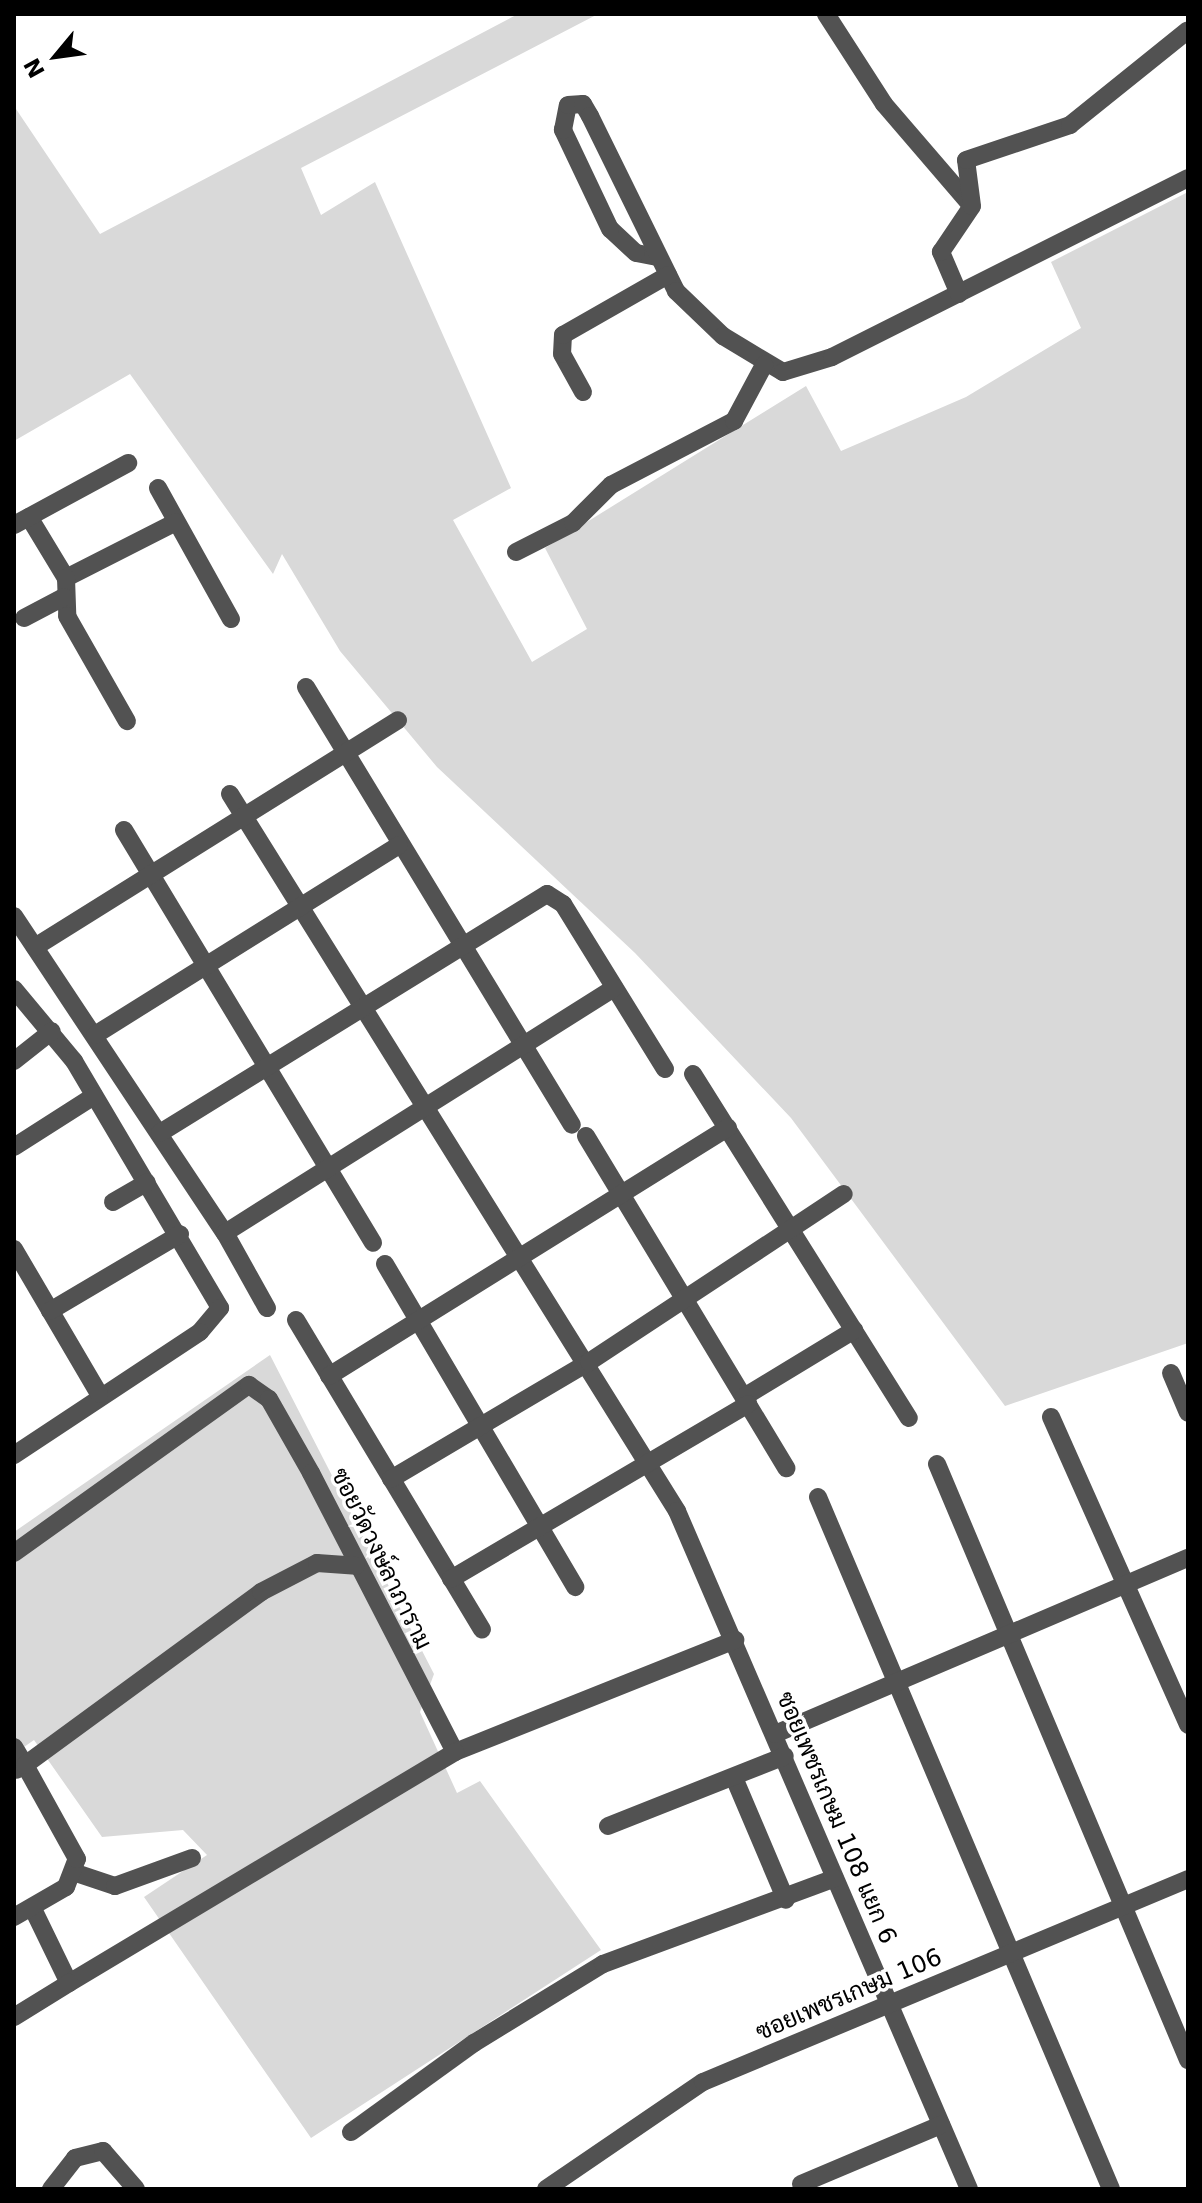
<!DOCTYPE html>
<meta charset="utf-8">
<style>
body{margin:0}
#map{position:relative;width:1202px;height:2203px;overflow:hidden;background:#fff;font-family:"DejaVu Sans",Sarabun,sans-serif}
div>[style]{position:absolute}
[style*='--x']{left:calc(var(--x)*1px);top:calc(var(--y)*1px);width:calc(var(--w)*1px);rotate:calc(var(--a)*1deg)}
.green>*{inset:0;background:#d9d9d9}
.minor>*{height:18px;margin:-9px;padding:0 9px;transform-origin:9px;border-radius:9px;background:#525252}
span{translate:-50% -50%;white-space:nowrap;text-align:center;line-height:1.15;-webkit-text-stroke:7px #fff;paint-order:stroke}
.street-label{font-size:24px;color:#000}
.frame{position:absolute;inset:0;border:16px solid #000;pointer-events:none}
.north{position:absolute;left:16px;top:16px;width:80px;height:80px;-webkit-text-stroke:6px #fff;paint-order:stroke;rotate:241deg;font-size:22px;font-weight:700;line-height:32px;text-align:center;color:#000}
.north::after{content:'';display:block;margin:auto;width:28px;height:36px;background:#000;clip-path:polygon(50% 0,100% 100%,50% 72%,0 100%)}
</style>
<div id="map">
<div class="green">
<div style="clip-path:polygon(518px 14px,598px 14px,301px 168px,321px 215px,375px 182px,511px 488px,453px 520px,532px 662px,587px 629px,545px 548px,806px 386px,841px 451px,966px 397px,1081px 328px,1051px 262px,1188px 192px,1188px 1343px,1005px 1406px,791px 1118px,635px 953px,437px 767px,340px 651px,282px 554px,273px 574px,130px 374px,14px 441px,14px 106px,100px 234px)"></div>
<div style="clip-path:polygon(270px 1355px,434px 1674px,420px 1712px,457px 1793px,480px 1781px,601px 1950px,311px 2138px,144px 1897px,207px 1855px,183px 1830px,102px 1837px,34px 1740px,14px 1754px,14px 1532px)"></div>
</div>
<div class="minor">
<div style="--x:826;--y:14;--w:107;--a:57.2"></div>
<div style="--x:884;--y:104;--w:132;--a:49.3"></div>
<div style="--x:657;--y:257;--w:21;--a:-169"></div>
<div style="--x:636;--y:253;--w:35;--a:-137"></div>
<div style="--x:610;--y:229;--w:110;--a:-115.4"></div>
<div style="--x:563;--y:130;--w:25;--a:-79"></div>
<div style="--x:568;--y:105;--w:15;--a:-4"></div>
<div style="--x:583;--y:104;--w:14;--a:60"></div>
<div style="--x:590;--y:116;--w:195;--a:63.8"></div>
<div style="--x:676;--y:291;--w:65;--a:43.8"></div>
<div style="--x:723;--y:336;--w:70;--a:31"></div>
<div style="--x:783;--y:372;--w:51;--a:-17"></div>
<div style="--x:832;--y:357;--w:398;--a:-26.7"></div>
<div style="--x:959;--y:294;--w:46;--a:-113.2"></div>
<div style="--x:941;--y:252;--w:55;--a:-56"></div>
<div style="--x:972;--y:206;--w:46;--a:-97.4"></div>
<div style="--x:966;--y:160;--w:110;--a:-18.6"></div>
<div style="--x:1070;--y:125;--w:151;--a:-38.8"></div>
<div style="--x:583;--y:392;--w:43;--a:-118.9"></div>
<div style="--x:562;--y:354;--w:19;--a:-87"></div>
<div style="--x:563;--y:335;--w:121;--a:-29.7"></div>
<div style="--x:158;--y:488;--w:150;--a:60.9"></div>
<div style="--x:29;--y:517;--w:71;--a:58.8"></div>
<div style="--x:66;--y:578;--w:123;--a:-27"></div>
<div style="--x:14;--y:525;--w:130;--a:-28.5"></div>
<div style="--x:516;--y:552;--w:64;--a:-27"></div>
<div style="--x:573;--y:523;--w:54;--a:-45"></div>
<div style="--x:611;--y:485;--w:139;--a:-27.5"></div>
<div style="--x:734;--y:421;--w:64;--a:-61.8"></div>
<div style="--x:66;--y:578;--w:38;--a:88"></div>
<div style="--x:67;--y:616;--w:121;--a:60.3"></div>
<div style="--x:24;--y:618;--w:45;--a:-27.7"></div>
<div style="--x:306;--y:687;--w:512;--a:58.73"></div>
<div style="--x:230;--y:794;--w:845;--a:58.06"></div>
<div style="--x:677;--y:1511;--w:738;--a:66.7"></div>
<div style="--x:124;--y:830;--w:482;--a:58.9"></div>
<div style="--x:14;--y:916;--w:381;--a:56.4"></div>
<div style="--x:225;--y:1233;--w:86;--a:60.8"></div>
<div style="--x:35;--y:947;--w:428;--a:-32"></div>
<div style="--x:14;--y:989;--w:94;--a:50.2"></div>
<div style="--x:74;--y:1061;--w:287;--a:59.4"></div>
<div style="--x:220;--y:1308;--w:31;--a:130"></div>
<div style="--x:200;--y:1332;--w:223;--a:146.5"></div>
<div style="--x:95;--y:1035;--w:358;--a:-32"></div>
<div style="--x:14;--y:1061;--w:48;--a:-38.3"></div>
<div style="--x:693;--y:1074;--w:406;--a:57.9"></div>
<div style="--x:160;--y:1133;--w:455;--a:-31.7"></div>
<div style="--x:547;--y:894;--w:19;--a:32"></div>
<div style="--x:563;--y:904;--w:194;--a:58.3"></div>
<div style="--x:586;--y:1136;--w:388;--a:58.9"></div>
<div style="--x:14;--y:1147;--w:95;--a:-32.5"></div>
<div style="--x:113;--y:1202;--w:39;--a:-30"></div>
<div style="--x:225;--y:1233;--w:460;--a:-32.2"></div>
<div style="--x:14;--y:1249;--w:168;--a:59.6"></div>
<div style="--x:385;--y:1264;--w:375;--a:59.5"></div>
<div style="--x:50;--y:1311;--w:151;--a:-30.6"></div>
<div style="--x:296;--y:1320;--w:361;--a:59"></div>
<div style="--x:1171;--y:1373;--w:43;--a:67"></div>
<div style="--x:329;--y:1376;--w:470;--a:-31.9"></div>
<div style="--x:744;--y:1397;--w:129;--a:-31.3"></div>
<div style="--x:1051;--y:1417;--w:337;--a:66"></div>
<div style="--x:937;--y:1464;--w:647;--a:67.16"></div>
<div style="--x:391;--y:1479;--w:230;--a:-30.6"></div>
<div style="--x:589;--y:1362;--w:305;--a:-33.4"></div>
<div style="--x:818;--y:1497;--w:751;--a:67.05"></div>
<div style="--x:14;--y:1553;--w:289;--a:-35.6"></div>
<div style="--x:249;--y:1385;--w:24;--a:35"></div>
<div style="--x:269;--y:1399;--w:85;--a:60.4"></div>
<div style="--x:311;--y:1473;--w:314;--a:62.7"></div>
<div style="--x:455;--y:1752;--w:302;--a:-21.8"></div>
<div style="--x:451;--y:1579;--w:345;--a:-30.5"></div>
<div style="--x:775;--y:1734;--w:449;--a:-23.1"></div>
<div style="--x:14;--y:1747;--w:21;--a:59"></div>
<div style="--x:25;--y:1765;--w:10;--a:151"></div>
<div style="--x:735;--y:1780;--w:130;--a:67"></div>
<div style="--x:608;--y:1826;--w:190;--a:-21.6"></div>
<div style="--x:76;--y:1873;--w:41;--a:18.4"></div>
<div style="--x:115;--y:1886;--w:82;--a:-20"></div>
<div style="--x:33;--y:1909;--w:82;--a:64.1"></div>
<div style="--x:69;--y:1983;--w:450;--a:-30.9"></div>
<div style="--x:14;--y:1917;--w:60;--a:-30"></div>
<div style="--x:66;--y:1887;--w:30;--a:-69"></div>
<div style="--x:77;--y:1859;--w:107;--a:-119"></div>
<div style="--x:25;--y:1765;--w:293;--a:-36.2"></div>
<div style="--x:261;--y:1592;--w:63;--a:-27.4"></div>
<div style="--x:317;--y:1563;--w:39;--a:4"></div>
<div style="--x:14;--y:2017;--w:65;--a:-31.7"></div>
<div style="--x:351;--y:2132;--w:152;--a:-35.9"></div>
<div style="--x:474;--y:2043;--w:151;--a:-31.5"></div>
<div style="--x:603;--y:1964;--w:247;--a:-20.3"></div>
<div style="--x:801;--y:2184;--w:152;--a:-22.9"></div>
<div style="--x:51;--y:2189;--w:39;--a:-52"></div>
<div style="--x:75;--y:2158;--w:29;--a:-14"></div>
<div style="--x:103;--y:2151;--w:50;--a:49"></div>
<div style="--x:546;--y:2189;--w:190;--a:-34.3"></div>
<div style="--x:703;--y:2082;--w:526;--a:-22.71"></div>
</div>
<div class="street-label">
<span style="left:381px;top:1559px;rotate:64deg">ซอยวัดวงษ์ลาภาราม</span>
<span style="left:836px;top:1818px;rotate:67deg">ซอยเพชรเกษม 108 แยก 6</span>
<span style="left:849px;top:1995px;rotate:-23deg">ซอยเพชรเกษม 106</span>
</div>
<div class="frame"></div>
<div class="north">N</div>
</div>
